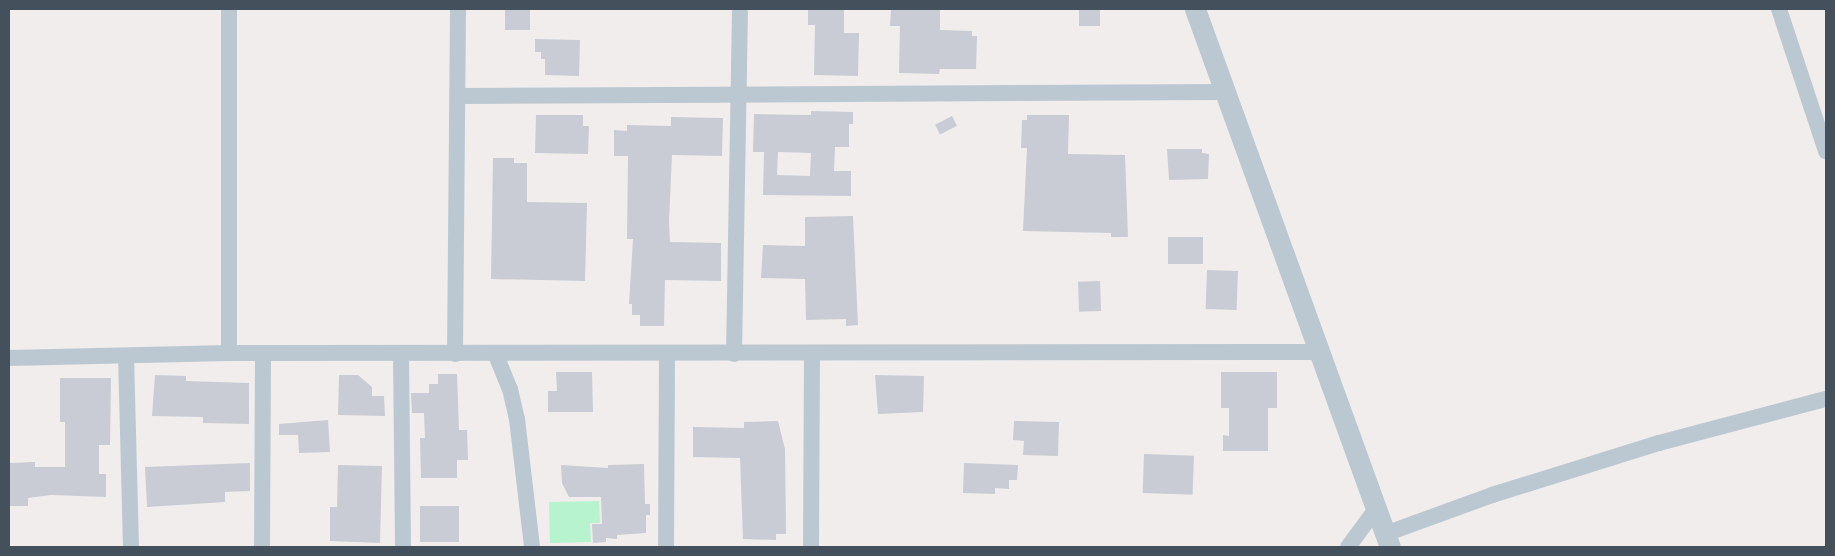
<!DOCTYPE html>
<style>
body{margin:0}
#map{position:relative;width:1835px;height:556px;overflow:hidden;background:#f1eded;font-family:Poppins,sans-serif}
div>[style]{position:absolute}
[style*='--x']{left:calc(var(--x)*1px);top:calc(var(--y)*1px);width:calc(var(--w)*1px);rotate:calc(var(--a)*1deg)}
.green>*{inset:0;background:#b7f3ce}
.building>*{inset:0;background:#c9ccd4;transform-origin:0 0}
.minor>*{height:16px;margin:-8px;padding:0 8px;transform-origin:8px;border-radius:8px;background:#bcc8d1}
.tertiary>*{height:21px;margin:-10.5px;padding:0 10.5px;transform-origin:10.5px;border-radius:10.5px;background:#bcc8d1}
span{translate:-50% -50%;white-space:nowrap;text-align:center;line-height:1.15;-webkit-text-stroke:4px #fff;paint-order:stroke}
.frame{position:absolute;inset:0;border:10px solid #44515d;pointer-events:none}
</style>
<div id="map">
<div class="green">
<div style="clip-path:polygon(599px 501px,600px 523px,590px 523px,591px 542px,550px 543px,549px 502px)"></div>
</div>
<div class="building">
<div style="left:505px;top:9px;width:25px;height:21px"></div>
<div style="clip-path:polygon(808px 9px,844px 9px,844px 33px,859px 33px,858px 76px,814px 75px,815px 25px,808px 25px)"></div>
<div style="clip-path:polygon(891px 9px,940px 9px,940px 30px,972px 31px,972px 36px,977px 36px,976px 69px,940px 69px,939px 74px,899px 73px,900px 26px,890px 26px)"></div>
<div style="left:1079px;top:9px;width:21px;height:17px"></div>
<div style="clip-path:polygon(535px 39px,580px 40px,579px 76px,545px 75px,545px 59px,541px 59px,541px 52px,535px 52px)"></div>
<div style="clip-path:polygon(evenodd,811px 111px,853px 112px,853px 124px,849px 124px,849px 147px,835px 147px,834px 171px,851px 171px,851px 196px,763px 195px,764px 152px,753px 152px,754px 114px,811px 115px,811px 111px,778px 152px,811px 153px,810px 176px,777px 175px,778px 152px)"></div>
<div style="clip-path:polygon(536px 115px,583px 115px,583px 126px,589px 126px,588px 154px,535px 153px)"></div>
<div style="clip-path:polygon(1027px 115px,1069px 115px,1068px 154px,1125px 155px,1128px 237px,1111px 237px,1111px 233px,1023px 231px,1027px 148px,1021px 148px,1022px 120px,1027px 120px)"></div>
<div style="left:952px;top:116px;width:11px;height:19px;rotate:63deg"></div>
<div style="clip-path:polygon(671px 117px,723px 118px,722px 156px,672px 155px,669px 221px,670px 242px,721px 243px,721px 281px,665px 280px,664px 326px,640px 326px,640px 315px,632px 315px,632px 304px,629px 304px,633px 239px,627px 239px,628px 156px,614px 156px,614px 130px,627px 131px,627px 125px,671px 126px)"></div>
<div style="clip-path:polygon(1167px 149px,1202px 149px,1202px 153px,1209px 154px,1208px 179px,1169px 180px)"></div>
<div style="clip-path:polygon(493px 158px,514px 158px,514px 163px,527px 163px,527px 202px,587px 203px,585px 281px,491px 279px)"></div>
<div style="clip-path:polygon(853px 216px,858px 325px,846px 326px,846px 319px,806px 320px,805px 279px,761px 278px,763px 245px,805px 246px,805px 217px)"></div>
<div style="left:1168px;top:237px;width:35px;height:27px"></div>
<div style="left:1207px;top:270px;width:31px;height:39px;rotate:2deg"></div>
<div style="left:1100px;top:281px;width:30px;height:22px;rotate:88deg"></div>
<div style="clip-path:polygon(556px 372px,592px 372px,593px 412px,548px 412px,548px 391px,557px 391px)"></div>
<div style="clip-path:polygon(1221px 372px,1277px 372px,1277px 408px,1268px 408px,1268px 451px,1223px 451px,1223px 435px,1229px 436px,1229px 408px,1221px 408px)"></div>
<div style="clip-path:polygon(438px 374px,457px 374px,459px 430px,467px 430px,468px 460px,457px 460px,457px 478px,421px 478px,420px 438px,425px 438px,424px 413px,412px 413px,411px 393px,429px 393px,429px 384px,438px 384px)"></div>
<div style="clip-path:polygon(155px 375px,186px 376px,186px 381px,249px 383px,249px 424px,203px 423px,203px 417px,152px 416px)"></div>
<div style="clip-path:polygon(339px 375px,358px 375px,372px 387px,372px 396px,384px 396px,385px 416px,338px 415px)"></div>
<div style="clip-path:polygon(875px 375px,924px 376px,923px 412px,878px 414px)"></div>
<div style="clip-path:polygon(60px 378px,111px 378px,110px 445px,99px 445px,99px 474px,106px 474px,106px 497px,51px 495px,28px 498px,28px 506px,9px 506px,9px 463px,35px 462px,35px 467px,65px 467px,65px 422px,60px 422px)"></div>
<div style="clip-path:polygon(328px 420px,330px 452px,299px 453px,298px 435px,279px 435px,279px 424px)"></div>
<div style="clip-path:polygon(778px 421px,785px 449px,786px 534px,776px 534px,776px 540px,743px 539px,740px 458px,693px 457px,693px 427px,744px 428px,744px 422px)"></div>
<div style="clip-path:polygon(1014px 421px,1059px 422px,1058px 456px,1023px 455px,1024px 441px,1013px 440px)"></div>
<div style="left:1144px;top:454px;width:50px;height:39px;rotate:2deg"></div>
<div style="clip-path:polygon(250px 463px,250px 491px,225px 492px,225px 502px,147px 507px,145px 467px)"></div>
<div style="clip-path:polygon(964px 463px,1018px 465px,1017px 480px,1009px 480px,1009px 489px,995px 488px,995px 494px,963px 493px)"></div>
<div style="clip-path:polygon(644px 464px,645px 504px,650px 504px,650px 515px,646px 515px,646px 533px,617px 535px,617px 539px,606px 538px,606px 542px,593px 543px,592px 524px,602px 524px,601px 497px,569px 497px,562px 483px,561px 465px,608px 468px,608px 465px)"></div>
<div style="clip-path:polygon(338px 465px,382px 466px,380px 543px,330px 541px,330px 507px,337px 507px)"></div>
<div style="left:420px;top:506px;width:39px;height:36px"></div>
</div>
<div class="minor">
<div style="--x:1779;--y:9;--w:150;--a:71.7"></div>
<div style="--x:459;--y:96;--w:766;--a:-0.3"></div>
<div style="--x:229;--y:353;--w:344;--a:-90"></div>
<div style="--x:401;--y:354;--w:193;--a:89.4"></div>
<div style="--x:455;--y:354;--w:345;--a:-89.5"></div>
<div style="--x:734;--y:354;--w:342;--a:-89"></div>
<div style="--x:496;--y:355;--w:37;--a:68"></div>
<div style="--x:510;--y:389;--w:31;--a:77"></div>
<div style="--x:517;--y:419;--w:129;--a:83.3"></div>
<div style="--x:126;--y:356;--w:191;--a:88.5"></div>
<div style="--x:9;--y:358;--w:220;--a:-1.3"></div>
<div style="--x:229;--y:353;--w:1090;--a:-0.05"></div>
<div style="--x:1385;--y:534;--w:114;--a:-20"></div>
<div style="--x:1492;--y:495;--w:175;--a:-17.3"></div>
<div style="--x:1659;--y:443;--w:173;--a:-14.8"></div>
<div style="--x:262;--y:547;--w:194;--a:-89.7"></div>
<div style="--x:666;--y:547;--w:192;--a:-89.7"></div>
<div style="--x:811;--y:547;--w:193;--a:-89.7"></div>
<div style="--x:1348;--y:547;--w:47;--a:-53.6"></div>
</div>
<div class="tertiary">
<div style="--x:1195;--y:9;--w:572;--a:70.08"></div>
</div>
<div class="frame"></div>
</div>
